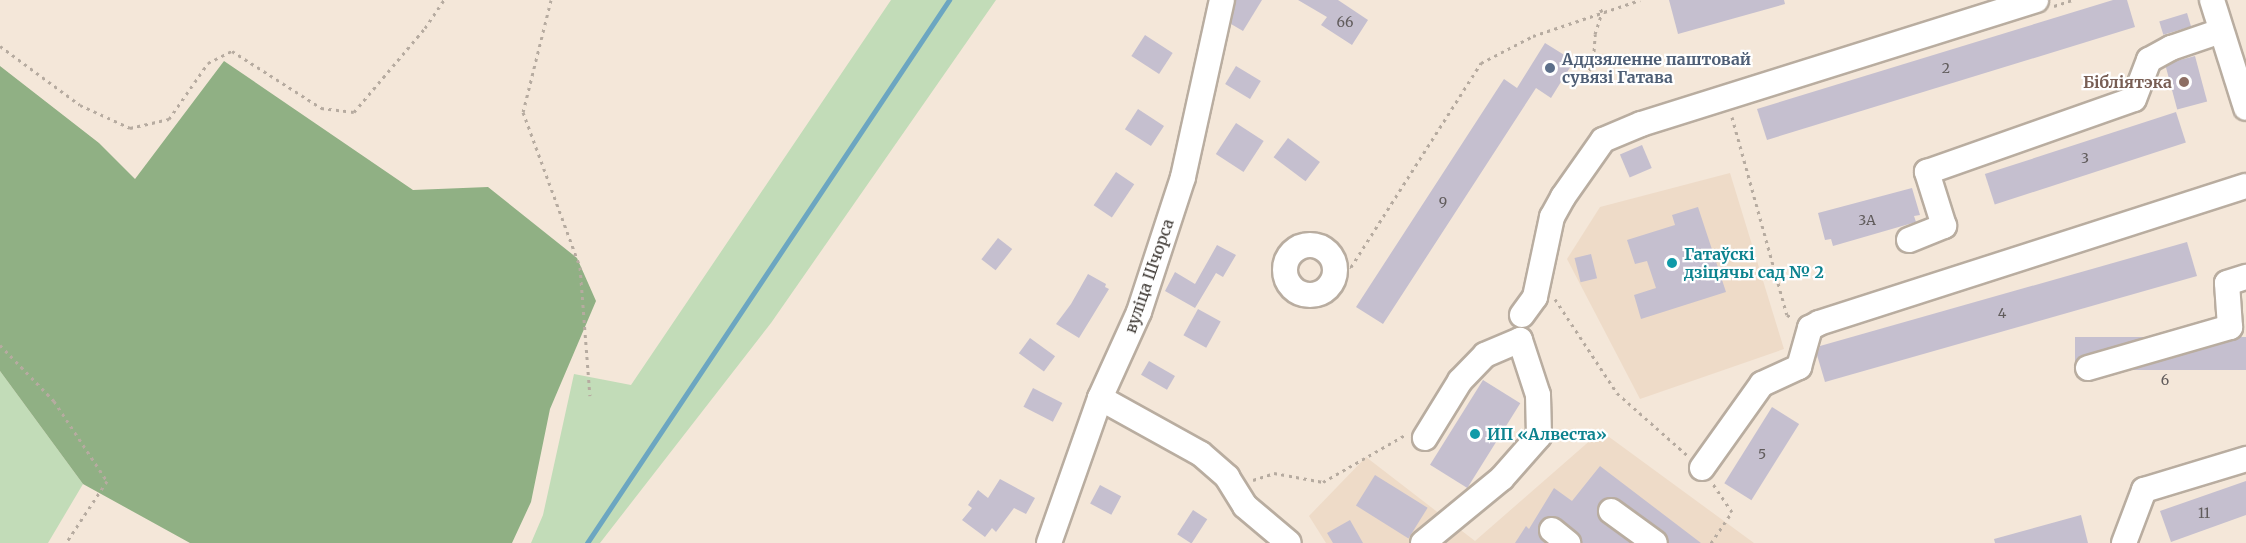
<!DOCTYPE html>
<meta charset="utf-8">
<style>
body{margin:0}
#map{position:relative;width:2246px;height:543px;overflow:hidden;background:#f4e7d9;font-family:Merriweather,serif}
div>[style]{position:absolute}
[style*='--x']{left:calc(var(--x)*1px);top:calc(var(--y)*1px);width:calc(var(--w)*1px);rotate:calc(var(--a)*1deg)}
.built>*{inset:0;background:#eedbc8}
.green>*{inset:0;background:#c2dcb8}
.forest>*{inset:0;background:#90b084}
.stream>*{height:5px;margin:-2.5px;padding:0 2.5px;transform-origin:2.5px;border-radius:2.5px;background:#6ca6c1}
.building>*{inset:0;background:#c5bfcf;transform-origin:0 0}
.path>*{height:3px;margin-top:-1.5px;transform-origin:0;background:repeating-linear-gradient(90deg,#b6aba0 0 3px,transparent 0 7.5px)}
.roads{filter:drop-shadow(2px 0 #b9ada0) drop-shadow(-2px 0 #b9ada0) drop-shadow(0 2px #b9ada0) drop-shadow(0 -2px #b9ada0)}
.minor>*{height:24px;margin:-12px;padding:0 12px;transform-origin:12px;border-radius:12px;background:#fff}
.minor>.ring{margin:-12px;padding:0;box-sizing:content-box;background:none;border:24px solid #fff;border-radius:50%}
.dots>*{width:16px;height:16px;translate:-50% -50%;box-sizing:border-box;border:3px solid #fff;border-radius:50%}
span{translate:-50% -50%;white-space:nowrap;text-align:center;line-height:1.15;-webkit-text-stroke:4.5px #fff;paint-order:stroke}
.number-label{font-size:14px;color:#615c5c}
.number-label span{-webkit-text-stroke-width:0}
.service-label{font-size:16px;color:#4e5e75;font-weight:700}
.left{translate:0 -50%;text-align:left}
.education-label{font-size:16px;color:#785e54;font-weight:700}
.right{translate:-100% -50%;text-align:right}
.culture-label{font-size:16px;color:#0d838f;font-weight:700}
.street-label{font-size:16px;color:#403b36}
</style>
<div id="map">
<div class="built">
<div style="clip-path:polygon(1730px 173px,1784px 349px,1640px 399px,1567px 259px,1600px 207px)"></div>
<div style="clip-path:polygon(1601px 431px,1754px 543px,1326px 543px,1309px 516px,1366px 457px,1475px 541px)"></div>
</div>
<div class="green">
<div style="clip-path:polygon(891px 0,996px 0,771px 323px,600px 543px,531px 543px,543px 515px,574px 374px,631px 385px)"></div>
<div style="clip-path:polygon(0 371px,83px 484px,48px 543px,0 543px)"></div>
</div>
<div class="forest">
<div style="clip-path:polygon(224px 61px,413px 190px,488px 187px,577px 258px,596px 301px,550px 409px,531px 502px,512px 543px,190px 543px,83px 484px,0 371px,0 66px,99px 143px,135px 179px)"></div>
</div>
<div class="stream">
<div style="--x:587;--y:543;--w:653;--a:-56.31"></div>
</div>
<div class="building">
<div style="clip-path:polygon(1236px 0,1262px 0,1243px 31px,1231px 24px)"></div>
<div style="clip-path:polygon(1298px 0,1338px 0,1368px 20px,1352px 45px,1321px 25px,1327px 17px)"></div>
<div style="clip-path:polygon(1669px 0,1784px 0,1785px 4px,1678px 34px)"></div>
<div style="clip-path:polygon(2113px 0,2127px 0,2135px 27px,1767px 140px,1757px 109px)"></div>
<div style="left:2187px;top:13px;width:14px;height:29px;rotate:73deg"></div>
<div style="left:1145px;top:35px;width:33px;height:25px;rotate:33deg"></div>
<div style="clip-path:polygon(1545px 43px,1574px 61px,1551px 98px,1536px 88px,1383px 324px,1356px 307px,1504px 79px,1517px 88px)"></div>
<div style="left:2195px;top:56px;width:47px;height:31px;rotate:75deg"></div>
<div style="left:1236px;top:66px;width:29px;height:21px;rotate:31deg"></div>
<div style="left:1138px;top:109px;width:31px;height:24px;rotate:33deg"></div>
<div style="left:2176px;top:112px;width:32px;height:201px;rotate:72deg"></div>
<div style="left:1236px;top:123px;width:33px;height:37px;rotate:33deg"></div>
<div style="left:1288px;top:138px;width:40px;height:24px;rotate:37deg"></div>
<div style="left:1642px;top:145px;width:25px;height:24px;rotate:67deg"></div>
<div style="left:1116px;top:172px;width:22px;height:40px;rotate:34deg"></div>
<div style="clip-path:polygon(1912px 188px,1920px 215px,1914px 216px,1916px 222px,1833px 246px,1831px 239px,1825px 240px,1818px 213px)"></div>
<div style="clip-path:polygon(1698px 207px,1726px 292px,1641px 319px,1634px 295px,1656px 288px,1647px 261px,1635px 264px,1627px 240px,1675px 225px,1672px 215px)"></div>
<div style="left:998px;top:238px;width:18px;height:27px;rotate:38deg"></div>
<div style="clip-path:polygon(2187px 242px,2197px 276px,1825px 382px,1817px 355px,1820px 346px)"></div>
<div style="clip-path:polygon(1217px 245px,1236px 255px,1223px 277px,1216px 273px,1195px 308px,1165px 291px,1175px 272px,1195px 284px)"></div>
<div style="left:1591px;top:254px;width:25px;height:17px;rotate:76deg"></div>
<div style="clip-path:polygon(1088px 274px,1106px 284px,1105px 287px,1109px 289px,1079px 338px,1056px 324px,1071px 304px)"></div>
<div style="left:1198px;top:309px;width:26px;height:30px;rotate:29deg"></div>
<div style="left:2246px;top:337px;width:33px;height:171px;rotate:90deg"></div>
<div style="left:1030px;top:338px;width:31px;height:19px;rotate:36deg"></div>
<div style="left:1149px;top:361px;width:30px;height:16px;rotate:30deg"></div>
<div style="left:1483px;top:380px;width:44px;height:100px;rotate:32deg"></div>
<div style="left:1033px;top:388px;width:33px;height:21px;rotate:27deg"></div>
<div style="left:1772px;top:407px;width:32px;height:90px;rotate:32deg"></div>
<div style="clip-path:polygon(1600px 466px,1701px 543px,1669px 543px,1663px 531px,1612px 497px,1599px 503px,1598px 516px,1631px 543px,1582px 543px,1577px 532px,1554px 516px,1541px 521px,1538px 527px,1539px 536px,1545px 543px,1515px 543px,1526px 526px,1529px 529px,1554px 488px,1572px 501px)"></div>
<div style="left:1375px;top:475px;width:62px;height:36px;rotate:32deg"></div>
<div style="clip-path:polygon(1000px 479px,1035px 498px,1026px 514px,1014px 508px,996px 532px,992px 528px,985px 537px,962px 520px,972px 508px,968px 505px,978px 490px,988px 498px)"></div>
<div style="clip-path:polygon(2246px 481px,2246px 515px,2171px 542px,2160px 511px)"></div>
<div style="left:1100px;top:485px;width:24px;height:21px;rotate:28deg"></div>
<div style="left:1193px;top:510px;width:17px;height:29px;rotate:33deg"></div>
<div style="clip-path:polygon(2081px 515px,2088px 543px,1995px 543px,1994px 539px)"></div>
<div style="clip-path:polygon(1350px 520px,1363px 543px,1333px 543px,1327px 533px)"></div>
</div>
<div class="path">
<div style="--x:551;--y:0;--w:115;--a:104"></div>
<div style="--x:523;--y:112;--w:165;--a:69.8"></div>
<div style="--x:580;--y:267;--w:129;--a:85.6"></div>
<div style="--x:2054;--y:6;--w:19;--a:-18"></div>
<div style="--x:0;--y:46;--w:99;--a:36.4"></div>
<div style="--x:80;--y:105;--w:55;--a:24.7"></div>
<div style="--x:130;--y:128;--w:40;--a:-13"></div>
<div style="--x:169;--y:119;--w:68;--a:-55.1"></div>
<div style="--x:208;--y:63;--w:27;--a:-27"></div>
<div style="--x:232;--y:51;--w:106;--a:32.6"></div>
<div style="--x:321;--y:108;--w:33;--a:7"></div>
<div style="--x:354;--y:112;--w:110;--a:-49.8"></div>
<div style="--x:425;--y:28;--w:34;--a:-56"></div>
<div style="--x:1566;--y:74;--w:15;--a:28"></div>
<div style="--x:1579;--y:81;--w:21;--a:-47"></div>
<div style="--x:1593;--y:66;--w:32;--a:-86"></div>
<div style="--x:1595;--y:34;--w:23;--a:-72"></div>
<div style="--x:1602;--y:12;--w:7;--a:-117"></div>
<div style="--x:1732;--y:117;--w:205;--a:74.5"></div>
<div style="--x:1787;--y:315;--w:7;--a:27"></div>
<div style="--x:1344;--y:262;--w:9;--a:36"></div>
<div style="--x:1351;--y:267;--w:242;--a:-57.5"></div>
<div style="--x:1481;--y:63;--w:59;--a:-27.4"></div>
<div style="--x:1533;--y:36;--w:113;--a:-18.6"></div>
<div style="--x:1555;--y:299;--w:113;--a:56.6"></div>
<div style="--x:1617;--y:393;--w:94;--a:41.5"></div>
<div style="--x:0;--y:345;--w:78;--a:46"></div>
<div style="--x:54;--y:401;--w:96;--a:56.5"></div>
<div style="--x:107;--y:481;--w:74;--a:123.5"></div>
<div style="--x:1253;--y:480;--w:22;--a:-18"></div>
<div style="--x:1274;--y:473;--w:50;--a:10.4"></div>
<div style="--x:1323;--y:482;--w:95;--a:-29.8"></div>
<div style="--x:1711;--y:543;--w:37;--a:-56"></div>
<div style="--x:1732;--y:512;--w:34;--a:-124"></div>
</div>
<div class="roads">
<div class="minor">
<div style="--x:2212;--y:0;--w:113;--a:72.5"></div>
<div style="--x:1909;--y:240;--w:38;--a:-22"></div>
<div style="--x:1944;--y:226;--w:57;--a:-107.5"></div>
<div style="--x:1927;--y:172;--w:219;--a:-19.4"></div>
<div style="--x:2134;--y:99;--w:42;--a:-69"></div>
<div style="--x:2149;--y:60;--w:25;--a:-29"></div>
<div style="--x:2171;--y:48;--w:53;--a:-18.8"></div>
<div class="ring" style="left:1285px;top:245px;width:26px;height:26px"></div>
<div style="--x:1522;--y:315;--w:22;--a:-54"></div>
<div style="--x:1535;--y:297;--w:82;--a:-78"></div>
<div style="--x:1552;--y:217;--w:23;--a:-61"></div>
<div style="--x:1563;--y:197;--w:70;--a:-54.9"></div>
<div style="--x:1603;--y:140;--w:41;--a:-22.8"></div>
<div style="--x:1641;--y:124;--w:414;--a:-17.4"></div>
<div style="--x:2088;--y:368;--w:148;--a:-16.1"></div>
<div style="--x:2230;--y:327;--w:44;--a:-93.9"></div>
<div style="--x:2227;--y:283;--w:20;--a:-18"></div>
<div style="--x:1100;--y:398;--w:115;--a:29"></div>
<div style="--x:1201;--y:454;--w:35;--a:41"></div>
<div style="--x:1227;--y:477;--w:34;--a:58"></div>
<div style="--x:1245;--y:506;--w:57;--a:40.1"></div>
<div style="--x:1702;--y:468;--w:103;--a:-54.5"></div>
<div style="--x:1762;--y:384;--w:41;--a:-24.7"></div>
<div style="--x:1799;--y:367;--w:41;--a:-74.2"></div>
<div style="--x:1810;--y:328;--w:10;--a:-29"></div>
<div style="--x:1819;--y:323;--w:448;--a:-17.8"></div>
<div style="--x:1611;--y:511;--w:54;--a:36"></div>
<div style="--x:1552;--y:530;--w:21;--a:39"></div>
<div style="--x:1049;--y:543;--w:154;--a:-70.6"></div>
<div style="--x:1100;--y:398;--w:94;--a:-65.6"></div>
<div style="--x:1139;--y:312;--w:142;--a:-71.9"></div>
<div style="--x:1183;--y:177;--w:181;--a:-77.6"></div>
<div style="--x:1423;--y:543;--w:102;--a:-39.4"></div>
<div style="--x:1502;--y:478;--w:56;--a:-48.6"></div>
<div style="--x:1539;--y:436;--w:41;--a:-91.4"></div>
<div style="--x:1538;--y:395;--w:58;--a:-108.1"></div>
<div style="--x:1520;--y:340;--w:38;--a:157"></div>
<div style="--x:1485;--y:355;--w:36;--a:134"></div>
<div style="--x:1460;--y:381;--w:67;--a:121.6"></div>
<div style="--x:2124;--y:543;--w:57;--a:-69.3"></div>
<div style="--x:2144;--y:490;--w:107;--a:-16.9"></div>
</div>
</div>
<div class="dots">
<div style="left:1550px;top:68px;background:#5c6f8a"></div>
<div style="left:2184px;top:82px;background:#8d6e63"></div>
<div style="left:1672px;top:263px;background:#0f9aa8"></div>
<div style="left:1475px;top:434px;background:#0f9aa8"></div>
</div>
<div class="number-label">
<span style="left:1345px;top:22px">66</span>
<span style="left:1946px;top:68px">2</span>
<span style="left:2085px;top:158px">3</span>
<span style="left:1443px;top:202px">9</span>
<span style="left:1867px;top:220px">3А</span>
<span style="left:2002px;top:313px">4</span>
<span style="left:2165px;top:380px">6</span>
<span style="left:1762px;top:454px">5</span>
<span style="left:2204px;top:513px">11</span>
</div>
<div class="service-label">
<span class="left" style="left:1562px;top:68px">Аддзяленне паштовай<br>сувязі Гатава</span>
</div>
<div class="education-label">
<span class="right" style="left:2172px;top:82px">Бібліятэка</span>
</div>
<div class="culture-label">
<span class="left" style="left:1684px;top:263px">Гатаўскі<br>дзіцячы сад № 2</span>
<span class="left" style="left:1487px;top:434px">ИП «Алвеста»</span>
</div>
<div class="street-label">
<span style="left:1149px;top:276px;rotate:-71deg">вуліца Шчорса</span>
</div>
</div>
